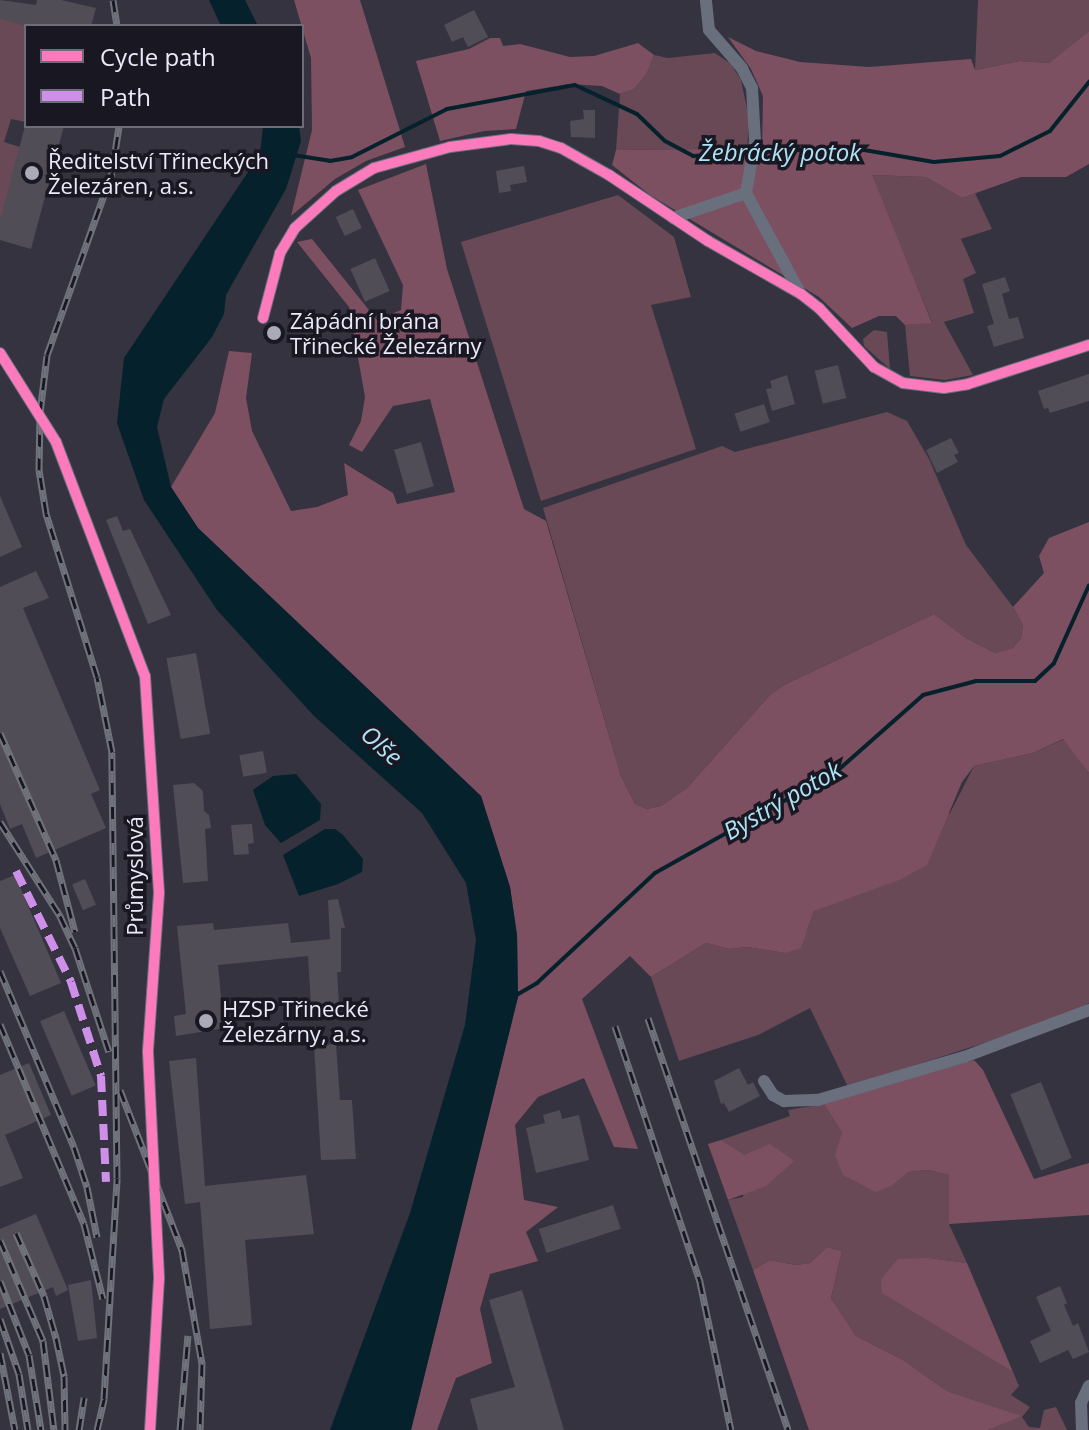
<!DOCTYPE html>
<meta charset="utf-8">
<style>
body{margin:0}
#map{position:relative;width:1089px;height:1430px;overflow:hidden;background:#353340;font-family:"Open Sans",sans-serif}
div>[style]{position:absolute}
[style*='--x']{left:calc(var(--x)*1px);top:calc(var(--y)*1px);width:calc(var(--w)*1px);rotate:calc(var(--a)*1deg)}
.green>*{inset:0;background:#684955}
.forest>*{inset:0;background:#7d5061}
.water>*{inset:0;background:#05212b}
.stream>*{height:4px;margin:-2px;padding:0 2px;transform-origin:2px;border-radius:2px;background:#05212b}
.building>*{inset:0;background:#514d57;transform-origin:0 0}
.minor>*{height:12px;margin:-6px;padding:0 6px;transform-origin:6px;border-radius:6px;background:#696f7c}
.rail>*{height:7px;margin-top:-3.5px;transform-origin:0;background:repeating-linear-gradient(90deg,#191822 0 12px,#70727c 0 24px);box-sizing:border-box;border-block:2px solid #70727c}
.quiet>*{height:8px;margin-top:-4px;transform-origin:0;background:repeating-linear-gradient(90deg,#ce8fe9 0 16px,transparent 0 24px)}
.cycleway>*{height:10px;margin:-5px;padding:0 5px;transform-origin:5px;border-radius:5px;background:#fd7abc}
.dots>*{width:22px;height:22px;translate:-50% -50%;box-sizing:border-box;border:4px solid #191822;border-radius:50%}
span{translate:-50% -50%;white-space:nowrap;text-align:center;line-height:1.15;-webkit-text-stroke:7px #191822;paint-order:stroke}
.poi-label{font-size:22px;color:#ebeafa}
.left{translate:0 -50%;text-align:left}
.street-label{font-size:22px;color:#ebeafa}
.water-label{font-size:24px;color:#ade3f6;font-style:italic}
.legend{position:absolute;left:24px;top:24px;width:280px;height:104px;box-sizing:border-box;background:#191822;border:2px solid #6d6c78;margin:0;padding:10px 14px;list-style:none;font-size:24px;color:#ebeafa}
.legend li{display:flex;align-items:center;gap:16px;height:40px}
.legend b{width:40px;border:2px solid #6d6c78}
</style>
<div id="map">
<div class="green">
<div style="clip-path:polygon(978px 0,1089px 0,1089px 31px,1049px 63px,1020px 61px,975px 70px)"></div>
<div style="clip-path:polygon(0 17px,26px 26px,26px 122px,11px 119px,4px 142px,20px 147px,0 224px)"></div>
<div style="clip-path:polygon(715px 53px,731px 64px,741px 80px,749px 118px,747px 154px,712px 149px,616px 150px,620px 94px,634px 89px,647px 73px,654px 55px,668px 58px)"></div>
<div style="clip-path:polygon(871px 175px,926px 177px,962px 198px,975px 193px,992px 229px,961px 239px,976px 273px,963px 279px,974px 313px,944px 322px,973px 375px,945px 380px,910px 376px,905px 325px,932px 322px)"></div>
<div style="clip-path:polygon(618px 195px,674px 237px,691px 297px,651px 305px,696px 449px,541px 501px,461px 242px)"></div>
<div style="clip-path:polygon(874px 330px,887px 332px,890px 369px,864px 346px,863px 339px)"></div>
<div style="clip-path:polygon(887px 412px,907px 421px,929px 459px,966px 545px,1013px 607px,1023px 625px,1021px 638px,1013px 648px,995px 653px,966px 638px,934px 614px,784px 685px,770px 695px,687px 788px,661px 806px,647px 809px,635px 804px,621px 776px,543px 508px,722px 446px,735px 452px)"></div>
<div style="clip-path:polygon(1064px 739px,1089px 773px,1089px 1003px,1064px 1017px,848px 1087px,810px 1008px,758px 1035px,679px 1061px,651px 977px,706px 943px,729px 949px,747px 947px,785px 953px,807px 931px,814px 911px,848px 895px,950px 813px,974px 766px,1033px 753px)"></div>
<div style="clip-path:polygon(824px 1104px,842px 1133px,893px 1185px,907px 1172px,928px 1170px,949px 1175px,949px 1224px,967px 1263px,929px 1258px,895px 1300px,1013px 1372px,1019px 1386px,1011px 1395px,1030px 1407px,1022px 1417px,1029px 1427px,1040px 1428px,1044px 1410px,1056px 1407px,1067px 1430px,988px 1430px,1021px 1416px,947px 1391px,903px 1360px,856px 1336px,831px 1298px,842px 1251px,827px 1247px,810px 1263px,796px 1265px,770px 1260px,753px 1270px,728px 1200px,743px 1197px,744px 1156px,721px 1140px,790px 1116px,788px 1110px)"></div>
</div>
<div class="forest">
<div style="clip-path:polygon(294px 0,360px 0,405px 147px,366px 161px,335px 179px,291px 216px,312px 130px,311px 58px)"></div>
<div style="clip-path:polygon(1089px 31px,1089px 164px,1066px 177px,1021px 177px,962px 198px,926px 177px,872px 175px,932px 323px,905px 325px,896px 316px,879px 316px,852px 328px,819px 297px,650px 195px,612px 165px,616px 150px,712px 149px,747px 154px,762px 150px,763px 96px,751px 69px,728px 37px,756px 51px,800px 62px,869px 67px,971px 59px,975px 70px,1020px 61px,1049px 63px)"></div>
<div style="clip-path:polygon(490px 38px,500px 38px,503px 46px,520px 44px,570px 57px,594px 56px,638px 43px,654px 55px,647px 73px,634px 89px,620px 94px,602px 86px,569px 84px,526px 91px,516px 129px,484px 131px,440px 141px,416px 61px,469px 49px)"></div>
<div style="clip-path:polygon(426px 164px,447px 269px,524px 509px,546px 521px,621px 776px,635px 804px,647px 809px,661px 806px,687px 788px,770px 695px,784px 685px,934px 614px,966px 638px,995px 653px,1013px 648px,1021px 638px,1023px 625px,1013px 607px,1044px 573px,1039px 556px,1049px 538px,1089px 522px,1089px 773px,1063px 739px,1033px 753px,974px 766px,962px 782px,927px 865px,899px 880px,814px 911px,801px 948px,785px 953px,747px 947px,729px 949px,706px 943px,651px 977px,630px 956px,582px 999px,638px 1149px,614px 1147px,584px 1078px,538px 1097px,515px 1125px,524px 1200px,558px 1207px,526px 1232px,538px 1261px,490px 1274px,480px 1309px,492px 1363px,456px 1378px,437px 1430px,411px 1430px,518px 997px,517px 935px,510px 887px,481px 796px,198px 528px,171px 487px,215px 413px,229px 351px,252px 353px,246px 398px,252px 431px,291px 511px,317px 507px,348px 495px,344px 463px,393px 493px,397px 504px,455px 492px,430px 399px,393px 406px,362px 452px,349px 445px,361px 421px,365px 397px,349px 307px,297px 242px,312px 239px,377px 320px,401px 310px,403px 285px,358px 190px)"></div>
<div style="clip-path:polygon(974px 1060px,983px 1070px,1034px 1179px,1089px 1163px,1089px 1215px,949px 1224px,949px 1175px,928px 1170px,908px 1172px,893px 1185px,876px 1192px,843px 1175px,835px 1155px,842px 1133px,824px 1104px)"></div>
<div style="clip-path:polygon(721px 1140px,744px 1155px,770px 1144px,794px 1161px,766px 1186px,728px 1200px,708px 1144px)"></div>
<div style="clip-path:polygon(827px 1247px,842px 1251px,831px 1298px,856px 1336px,903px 1360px,947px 1391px,1022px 1416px,988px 1430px,809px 1430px,753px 1270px,770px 1260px,796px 1265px,810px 1263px)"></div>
<div style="clip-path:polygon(929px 1258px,967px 1263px,1013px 1372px,882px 1293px,881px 1279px,898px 1259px)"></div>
</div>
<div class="water">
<div style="clip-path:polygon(209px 0,245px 0,258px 26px,221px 26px)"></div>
<div style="clip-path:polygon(263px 126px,299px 126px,301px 141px,286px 189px,226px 295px,224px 314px,212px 337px,164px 399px,157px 427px,171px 487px,198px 528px,481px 796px,510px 887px,517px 935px,518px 997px,411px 1430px,330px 1430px,410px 1213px,465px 1025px,476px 940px,466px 883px,422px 813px,314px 716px,217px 610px,144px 500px,117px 423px,124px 358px,260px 154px)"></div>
<div style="clip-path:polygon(296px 774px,321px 804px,320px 820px,281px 843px,265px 825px,253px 790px,273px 776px)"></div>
<div style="clip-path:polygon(325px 829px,335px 829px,343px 835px,363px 859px,362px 872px,338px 884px,299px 896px,283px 855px)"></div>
</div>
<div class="stream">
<div style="--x:293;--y:155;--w:37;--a:9"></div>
<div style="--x:330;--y:161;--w:22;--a:-10"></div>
<div style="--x:352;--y:157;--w:106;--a:-26.8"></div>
<div style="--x:447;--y:109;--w:130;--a:-10.6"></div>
<div style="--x:575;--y:85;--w:68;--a:25.1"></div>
<div style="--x:637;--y:114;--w:39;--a:44"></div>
<div style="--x:665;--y:141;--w:32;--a:28"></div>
<div style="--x:693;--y:156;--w:154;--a:-3.3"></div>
<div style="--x:847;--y:147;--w:88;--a:9.8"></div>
<div style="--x:934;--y:162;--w:66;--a:-5.2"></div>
<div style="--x:1000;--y:156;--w:56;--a:-26.6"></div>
<div style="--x:1050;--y:131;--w:63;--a:-51.5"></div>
<div style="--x:513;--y:997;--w:28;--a:-30"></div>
<div style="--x:537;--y:983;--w:161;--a:-43"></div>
<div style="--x:655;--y:873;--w:207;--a:-29.2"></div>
<div style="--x:836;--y:772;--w:116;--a:-41.5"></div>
<div style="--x:923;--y:695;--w:55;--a:-14.8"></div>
<div style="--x:976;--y:681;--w:59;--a:0"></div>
<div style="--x:1035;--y:681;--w:26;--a:-43"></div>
<div style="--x:1054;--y:663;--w:85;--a:-65.8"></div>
</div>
<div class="building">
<div style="clip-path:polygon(0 0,36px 5px,37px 0,61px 0,96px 8px,91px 26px,26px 26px,0 19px)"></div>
<div style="clip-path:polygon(474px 10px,488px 37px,468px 47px,463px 37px,452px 42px,444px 25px)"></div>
<div style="clip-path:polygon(583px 110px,595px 110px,595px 138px,571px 137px,570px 121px,584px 119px)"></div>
<div style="clip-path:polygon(25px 126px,64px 126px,31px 249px,0 240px,0 221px)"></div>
<div style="clip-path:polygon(524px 166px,527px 182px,510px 185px,511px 191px,499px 193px,496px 171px)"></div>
<div style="left:353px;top:209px;width:21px;height:19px;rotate:65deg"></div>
<div style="left:375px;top:258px;width:36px;height:27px;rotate:66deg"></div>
<div style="clip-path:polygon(1005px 277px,1010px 291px,1002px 294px,1009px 319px,1018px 317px,1024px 338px,994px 347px,987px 326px,994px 324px,982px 284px)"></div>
<div style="left:271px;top:322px;width:13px;height:17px;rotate:18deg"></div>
<div style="left:838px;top:365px;width:34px;height:24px;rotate:76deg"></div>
<div style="clip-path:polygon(1089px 374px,1089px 401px,1050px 413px,1048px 408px,1044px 409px,1038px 391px)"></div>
<div style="clip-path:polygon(787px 375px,795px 404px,772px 411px,766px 389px,772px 388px,770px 381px)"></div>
<div style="left:764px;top:404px;width:19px;height:31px;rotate:72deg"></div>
<div style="clip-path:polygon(951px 438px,959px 453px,954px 455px,958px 462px,937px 473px,926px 450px)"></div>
<div style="left:421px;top:442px;width:46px;height:28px;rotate:74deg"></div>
<div style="clip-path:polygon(0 496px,22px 547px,0 557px)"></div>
<div style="clip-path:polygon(117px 516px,123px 531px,130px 529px,171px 615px,148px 624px,106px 520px)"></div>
<div style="clip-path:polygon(36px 571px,49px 598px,23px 608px,100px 790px,91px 794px,106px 828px,36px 858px,22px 824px,10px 829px,0 804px,0 587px)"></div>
<div style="left:196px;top:653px;width:82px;height:30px;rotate:80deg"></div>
<div style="left:263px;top:751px;width:22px;height:24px;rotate:80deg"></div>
<div style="clip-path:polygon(194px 783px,203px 791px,204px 811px,209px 815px,211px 828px,205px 829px,208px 881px,183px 883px,173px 785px)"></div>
<div style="clip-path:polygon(252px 824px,254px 843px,248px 844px,249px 854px,234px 855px,231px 825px)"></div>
<div style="clip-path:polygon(15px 875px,61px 983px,30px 996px,0 928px,0 881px)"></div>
<div style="left:85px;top:879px;width:28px;height:14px;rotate:67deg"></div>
<div style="clip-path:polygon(338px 899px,345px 928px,341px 928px,341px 972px,337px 972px,339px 1004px,311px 1006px,308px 956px,218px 965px,224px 1028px,176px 1036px,174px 1016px,186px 1014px,177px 926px,213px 923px,214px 930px,288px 923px,291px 943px,330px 939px,328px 900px)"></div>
<div style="left:64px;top:1011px;width:81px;height:26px;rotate:67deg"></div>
<div style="clip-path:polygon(336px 1044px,340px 1100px,352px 1100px,356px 1159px,321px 1160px,314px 1046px)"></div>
<div style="clip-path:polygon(196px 1058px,205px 1186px,306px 1175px,314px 1234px,245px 1240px,252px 1325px,210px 1329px,200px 1202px,185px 1204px,169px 1061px)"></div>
<div style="clip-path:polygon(29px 1063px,51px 1115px,5px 1135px,23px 1178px,0 1187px,0 1075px)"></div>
<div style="clip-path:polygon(739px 1068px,748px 1085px,753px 1082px,760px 1096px,729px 1112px,724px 1103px,721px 1104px,714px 1081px)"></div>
<div style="left:1041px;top:1082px;width:82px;height:33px;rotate:68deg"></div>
<div style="clip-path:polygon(560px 1110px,562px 1119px,579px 1115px,589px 1160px,536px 1173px,526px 1128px,545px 1123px,543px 1115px)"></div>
<div style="left:613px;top:1205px;width:25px;height:78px;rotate:72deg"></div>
<div style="clip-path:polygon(36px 1214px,68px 1290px,56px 1296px,53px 1287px,0 1309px,0 1229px)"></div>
<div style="clip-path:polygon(91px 1280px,97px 1338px,78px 1341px,68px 1285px)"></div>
<div style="clip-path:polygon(1060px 1286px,1067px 1303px,1064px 1305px,1073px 1326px,1078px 1323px,1089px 1352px,1073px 1359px,1068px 1350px,1040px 1363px,1030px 1341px,1051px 1331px,1036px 1297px)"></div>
<div style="clip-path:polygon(522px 1290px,564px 1430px,478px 1430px,470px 1399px,515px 1387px,489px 1300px)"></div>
</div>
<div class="minor">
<div style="--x:746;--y:193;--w:111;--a:61.6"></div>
<div style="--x:673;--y:218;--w:77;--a:-18.9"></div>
<div style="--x:746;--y:193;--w:53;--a:-80.2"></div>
<div style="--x:755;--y:141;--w:53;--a:-93.2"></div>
<div style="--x:752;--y:88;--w:22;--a:-117"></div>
<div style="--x:742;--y:68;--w:50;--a:-131"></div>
<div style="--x:709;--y:30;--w:30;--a:-96"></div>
<div style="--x:263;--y:318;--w:67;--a:-75.3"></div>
<div style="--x:280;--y:253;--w:29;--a:-59"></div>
<div style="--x:295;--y:228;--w:55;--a:-42.1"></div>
<div style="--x:336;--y:191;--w:44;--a:-31.2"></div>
<div style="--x:374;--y:168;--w:79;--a:-15.4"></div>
<div style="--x:450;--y:147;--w:62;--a:-7.5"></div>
<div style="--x:511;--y:139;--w:28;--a:4"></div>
<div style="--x:539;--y:141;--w:23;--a:18"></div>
<div style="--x:561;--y:148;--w:55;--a:29.4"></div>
<div style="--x:609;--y:175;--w:119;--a:33.7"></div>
<div style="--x:708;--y:241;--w:107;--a:29.7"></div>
<div style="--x:801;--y:294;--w:23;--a:38"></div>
<div style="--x:819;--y:308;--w:81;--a:47"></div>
<div style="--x:874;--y:367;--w:33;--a:29"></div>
<div style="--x:903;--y:383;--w:41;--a:7"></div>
<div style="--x:944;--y:388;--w:24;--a:-9"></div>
<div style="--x:968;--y:384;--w:127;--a:-17.9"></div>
<div style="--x:0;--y:353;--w:105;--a:57.8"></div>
<div style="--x:56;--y:442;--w:250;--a:69.2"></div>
<div style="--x:145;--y:676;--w:217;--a:86.3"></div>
<div style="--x:159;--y:893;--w:159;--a:94"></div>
<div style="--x:148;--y:1052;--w:227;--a:87.2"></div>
<div style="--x:159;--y:1279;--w:151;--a:93.4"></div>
<div style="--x:764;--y:1081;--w:17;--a:57"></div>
<div style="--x:773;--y:1095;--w:13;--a:29"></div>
<div style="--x:784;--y:1101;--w:34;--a:-2"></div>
<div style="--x:818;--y:1100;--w:152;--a:-16.4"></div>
<div style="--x:964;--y:1057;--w:134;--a:-20.6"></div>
<div style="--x:1082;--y:1430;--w:27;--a:-92"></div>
<div style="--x:1081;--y:1403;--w:19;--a:-65"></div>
</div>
<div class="rail">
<div style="--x:113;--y:0;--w:26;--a:81"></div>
<div style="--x:0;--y:733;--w:139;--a:66.2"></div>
<div style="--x:56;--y:860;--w:74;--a:75.2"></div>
<div style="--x:0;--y:822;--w:112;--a:57.4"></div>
<div style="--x:60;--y:916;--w:35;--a:65"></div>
<div style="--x:75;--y:948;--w:109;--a:71.9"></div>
<div style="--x:0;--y:971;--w:191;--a:67.2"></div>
<div style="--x:74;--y:1147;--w:42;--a:72"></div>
<div style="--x:87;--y:1187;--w:51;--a:78.7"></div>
<div style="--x:648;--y:1018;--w:435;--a:71.2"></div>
<div style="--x:0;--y:1024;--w:217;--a:67.2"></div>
<div style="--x:84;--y:1224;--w:77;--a:75.8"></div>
<div style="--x:615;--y:1026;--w:270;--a:71.6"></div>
<div style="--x:700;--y:1282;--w:151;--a:78.2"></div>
<div style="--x:120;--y:1090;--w:172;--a:68.8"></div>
<div style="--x:182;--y:1250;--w:116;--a:80"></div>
<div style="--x:202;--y:1364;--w:66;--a:91.7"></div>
<div style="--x:16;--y:1233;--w:69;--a:66"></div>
<div style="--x:44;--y:1296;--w:44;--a:74.1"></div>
<div style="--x:56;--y:1338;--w:39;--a:78"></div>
<div style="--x:64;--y:1376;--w:54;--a:88.9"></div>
<div style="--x:0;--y:1240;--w:110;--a:66.9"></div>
<div style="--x:43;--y:1341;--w:90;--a:83"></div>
<div style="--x:0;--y:1281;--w:79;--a:68.6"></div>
<div style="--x:29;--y:1355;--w:76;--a:80.9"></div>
<div style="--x:0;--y:1319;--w:58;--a:70.9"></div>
<div style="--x:19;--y:1374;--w:57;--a:80.9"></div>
<div style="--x:0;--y:1353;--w:78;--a:79"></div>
<div style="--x:79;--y:1430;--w:33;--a:-81"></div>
<div style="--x:97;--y:1430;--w:32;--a:-77"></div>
<div style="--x:104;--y:1399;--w:221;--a:-86.6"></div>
<div style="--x:117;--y:1178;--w:426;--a:-90.7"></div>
<div style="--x:112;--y:752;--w:76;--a:-101.3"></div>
<div style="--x:97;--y:677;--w:172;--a:-107.3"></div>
<div style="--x:46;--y:513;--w:44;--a:-99.2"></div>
<div style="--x:39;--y:470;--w:57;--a:-89"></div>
<div style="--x:40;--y:413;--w:58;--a:-83.1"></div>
<div style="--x:47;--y:355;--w:194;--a:-70.4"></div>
<div style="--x:112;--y:172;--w:47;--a:-81.3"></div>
<div style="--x:180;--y:1430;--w:95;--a:-85.2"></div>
</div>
<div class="quiet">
<div style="--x:16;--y:871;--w:124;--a:63.6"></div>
<div style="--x:71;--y:982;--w:99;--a:72.3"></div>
<div style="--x:101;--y:1076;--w:106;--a:87.3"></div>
</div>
<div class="cycleway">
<div style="--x:263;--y:318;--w:67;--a:-75.3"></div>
<div style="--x:280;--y:253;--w:29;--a:-59"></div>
<div style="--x:295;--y:228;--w:55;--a:-42.1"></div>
<div style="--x:336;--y:191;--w:44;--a:-31.2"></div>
<div style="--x:374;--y:168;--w:79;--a:-15.4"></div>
<div style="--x:450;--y:147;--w:62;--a:-7.5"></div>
<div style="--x:511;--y:139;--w:28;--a:4"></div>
<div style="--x:539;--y:141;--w:23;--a:18"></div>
<div style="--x:561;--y:148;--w:55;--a:29.4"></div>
<div style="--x:609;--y:175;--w:119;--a:33.7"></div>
<div style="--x:708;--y:241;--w:107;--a:29.7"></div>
<div style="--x:801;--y:294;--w:23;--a:38"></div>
<div style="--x:819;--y:308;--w:81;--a:47"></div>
<div style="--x:874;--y:367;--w:33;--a:29"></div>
<div style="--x:903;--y:383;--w:41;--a:7"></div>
<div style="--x:944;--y:388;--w:24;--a:-9"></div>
<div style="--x:968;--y:384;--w:127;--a:-17.9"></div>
<div style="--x:0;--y:353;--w:105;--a:57.8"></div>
<div style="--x:56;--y:442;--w:250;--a:69.2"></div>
<div style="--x:145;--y:676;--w:217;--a:86.3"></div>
<div style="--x:159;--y:893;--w:159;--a:94"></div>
<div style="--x:148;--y:1052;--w:227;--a:87.2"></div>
<div style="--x:159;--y:1279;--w:151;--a:93.4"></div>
</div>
<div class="dots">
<div style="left:32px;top:173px;background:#abaab9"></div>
<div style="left:274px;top:333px;background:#abaab9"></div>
<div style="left:206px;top:1021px;background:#abaab9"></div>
</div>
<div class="poi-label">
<span class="left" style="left:48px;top:173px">Ředitelství Třineckých<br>Železáren, a.s.</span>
<span class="left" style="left:290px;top:333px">Zápádní brána<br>Třinecké Železárny</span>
<span class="left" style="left:222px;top:1021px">HZSP Třinecké<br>Železárny, a.s.</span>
</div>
<div class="street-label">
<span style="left:135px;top:876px;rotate:-90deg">Průmyslová</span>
</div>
<div class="water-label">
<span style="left:780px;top:152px">Žebrácký potok</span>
<span style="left:382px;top:745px;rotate:42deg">Olše</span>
<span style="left:782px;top:800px;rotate:-30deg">Bystrý potok</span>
</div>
<ul class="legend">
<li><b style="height:10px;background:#fd7abc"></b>Cycle path</li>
<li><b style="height:10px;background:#ce8fe9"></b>Path</li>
</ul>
</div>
